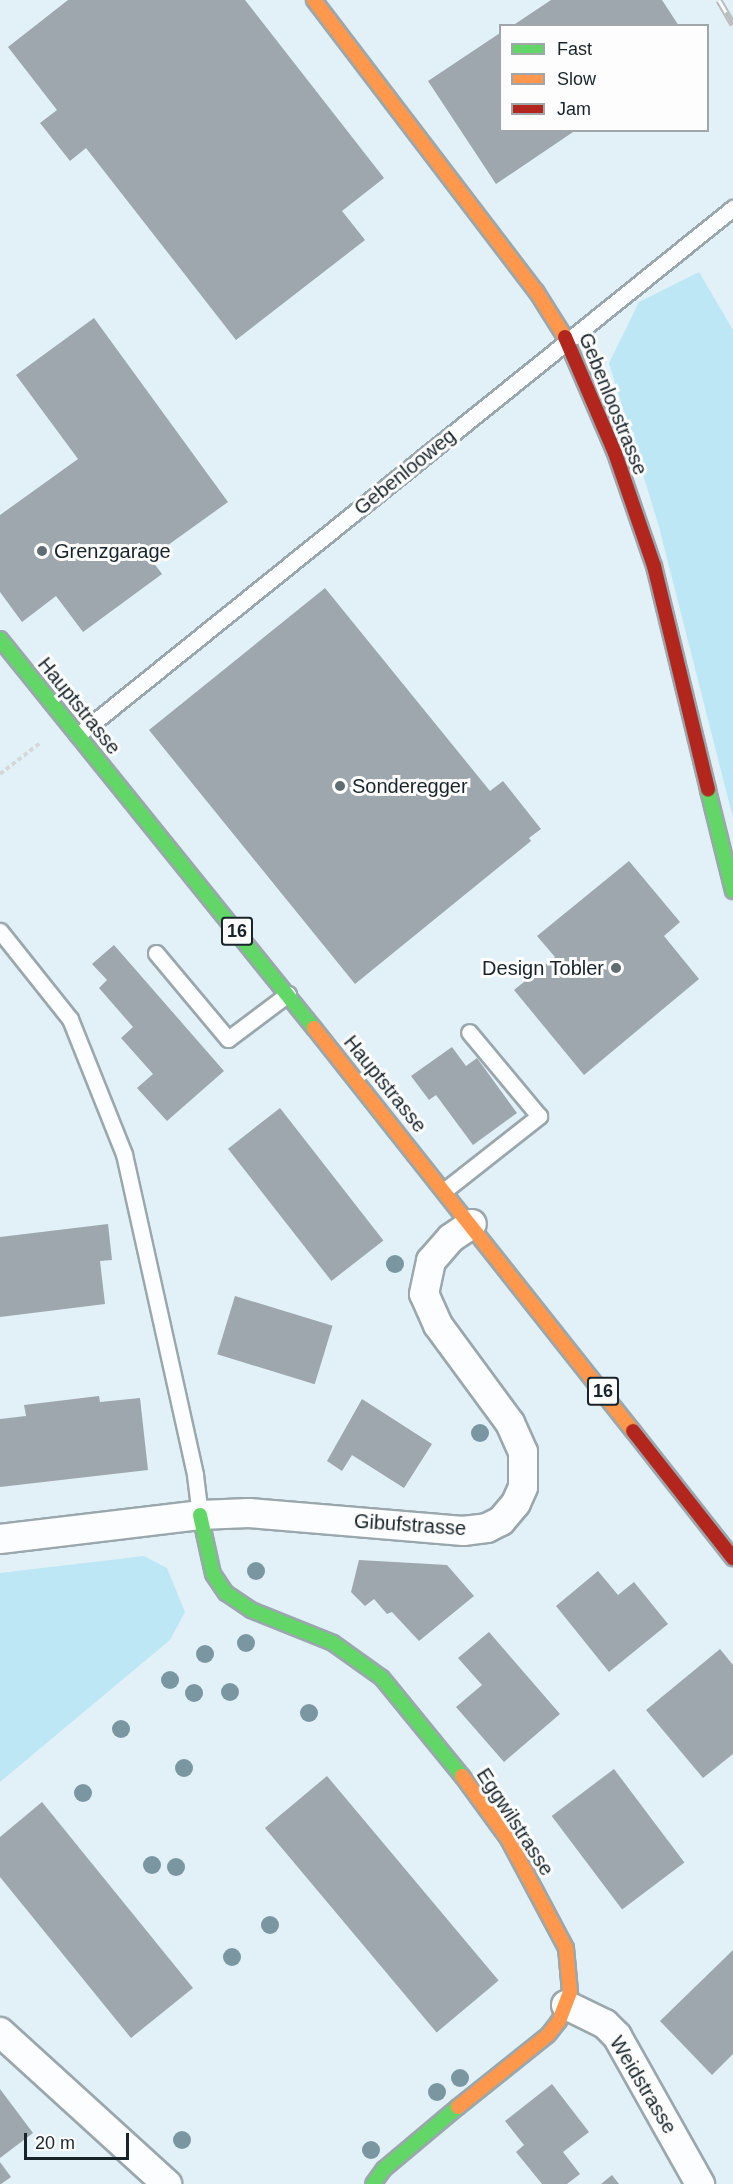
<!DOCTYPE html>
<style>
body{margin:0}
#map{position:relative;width:733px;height:2184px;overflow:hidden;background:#e2f1f7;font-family:Helvetica,sans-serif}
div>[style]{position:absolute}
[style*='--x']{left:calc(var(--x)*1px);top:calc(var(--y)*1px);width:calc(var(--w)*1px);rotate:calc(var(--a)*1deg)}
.green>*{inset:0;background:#bee7f6}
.building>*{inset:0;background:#9da7ad;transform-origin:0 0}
.path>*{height:4px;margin-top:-2px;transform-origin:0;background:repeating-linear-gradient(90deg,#d4d8da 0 4.5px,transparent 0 7.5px)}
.roads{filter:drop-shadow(2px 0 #9aa7ac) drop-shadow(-2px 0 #9aa7ac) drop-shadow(0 2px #9aa7ac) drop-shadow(0 -2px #9aa7ac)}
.lane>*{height:15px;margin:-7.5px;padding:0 7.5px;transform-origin:7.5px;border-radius:7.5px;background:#fbfdfe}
.street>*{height:28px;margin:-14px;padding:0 14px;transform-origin:14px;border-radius:14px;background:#fbfdfe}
.fast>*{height:14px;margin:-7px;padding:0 7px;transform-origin:7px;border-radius:7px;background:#63d668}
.slow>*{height:14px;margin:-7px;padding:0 7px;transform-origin:7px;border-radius:7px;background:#ff974d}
.jam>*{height:14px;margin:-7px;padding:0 7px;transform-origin:7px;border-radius:7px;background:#b3261e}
.rail>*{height:7px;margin-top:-3.5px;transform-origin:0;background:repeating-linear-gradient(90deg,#fdfdfd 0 14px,#b9bdbf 0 28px);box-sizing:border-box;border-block:2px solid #b9bdbf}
.trees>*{width:18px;height:18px;margin:-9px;border-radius:50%;background:#7a96a1}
.dots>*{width:16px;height:16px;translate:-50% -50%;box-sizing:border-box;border:3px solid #fdfdfd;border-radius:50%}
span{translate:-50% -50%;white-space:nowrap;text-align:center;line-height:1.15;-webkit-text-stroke:6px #fdfdfd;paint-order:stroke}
.shield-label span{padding:2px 4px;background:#fdfdfd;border:2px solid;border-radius:4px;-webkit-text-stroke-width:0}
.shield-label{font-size:18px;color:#182429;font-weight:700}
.street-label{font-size:20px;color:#182429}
.poi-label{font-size:20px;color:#182429}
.left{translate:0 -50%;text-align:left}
.right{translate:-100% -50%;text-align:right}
.legend{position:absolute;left:499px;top:24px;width:210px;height:108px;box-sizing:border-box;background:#fdfdfd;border:2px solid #a1a6a8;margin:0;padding:8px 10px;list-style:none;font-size:18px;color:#182429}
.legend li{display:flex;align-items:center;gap:12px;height:30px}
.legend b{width:30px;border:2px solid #a1a6a8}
.scale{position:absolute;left:24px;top:2133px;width:105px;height:27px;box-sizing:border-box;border:3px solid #182429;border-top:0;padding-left:8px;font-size:18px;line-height:21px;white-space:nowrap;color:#182429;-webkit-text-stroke:4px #fdfdfd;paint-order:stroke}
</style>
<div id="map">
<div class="green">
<div style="clip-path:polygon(699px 272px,733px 330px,733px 818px,659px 527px,609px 363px,639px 302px)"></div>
<div style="clip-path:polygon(144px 1556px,167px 1568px,185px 1612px,170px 1640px,0 1782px,0 1573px)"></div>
</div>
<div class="building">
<div style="clip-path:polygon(68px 0,245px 0,384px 178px,342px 211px,365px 240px,236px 340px,86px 148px,70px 161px,40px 123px,57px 110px,8px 47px)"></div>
<div style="clip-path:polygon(551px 0,662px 0,679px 26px,512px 26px)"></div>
<div style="clip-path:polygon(500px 33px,500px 130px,576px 130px,496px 184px,428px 81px)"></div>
<div style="clip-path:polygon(94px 318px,228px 502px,150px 558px,162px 574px,83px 632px,56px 596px,22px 622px,0 592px,0 515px,78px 459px,16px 375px)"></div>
<div style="clip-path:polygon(325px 588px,490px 791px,503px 781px,541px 829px,529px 838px,531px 841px,355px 984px,149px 730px)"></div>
<div style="clip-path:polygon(629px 861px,680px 922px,664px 936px,699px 979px,584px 1075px,514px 990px,555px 957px,537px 936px)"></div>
<div style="clip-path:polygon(114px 945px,224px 1071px,167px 1121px,137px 1088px,153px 1074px,121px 1038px,133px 1027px,99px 988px,107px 980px,92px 964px)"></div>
<div style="clip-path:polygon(452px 1047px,466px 1066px,477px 1058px,517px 1113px,473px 1145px,436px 1095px,429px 1100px,411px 1076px)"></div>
<div style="left:280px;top:1108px;width:168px;height:66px;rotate:52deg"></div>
<div style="clip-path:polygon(108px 1224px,112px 1260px,100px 1261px,105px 1304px,0 1317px,0 1237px)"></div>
<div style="left:235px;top:1296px;width:102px;height:61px;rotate:17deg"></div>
<div style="clip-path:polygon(99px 1396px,100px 1402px,140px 1398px,148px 1470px,0 1487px,0 1419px,26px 1416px,24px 1405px)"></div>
<div style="clip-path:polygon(362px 1399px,432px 1444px,404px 1488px,352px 1455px,342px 1471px,327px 1461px)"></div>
<div style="clip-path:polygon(359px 1560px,447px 1565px,474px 1596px,419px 1641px,392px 1612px,387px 1614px,374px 1599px,365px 1606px,351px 1592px)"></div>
<div style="clip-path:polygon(598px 1571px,618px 1595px,634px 1582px,668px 1624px,609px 1672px,556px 1606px)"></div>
<div style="clip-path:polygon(489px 1632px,560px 1714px,504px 1762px,456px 1707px,482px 1685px,458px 1658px)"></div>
<div style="clip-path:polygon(720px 1649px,733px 1665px,733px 1754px,703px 1778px,646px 1710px)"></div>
<div style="left:614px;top:1769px;width:117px;height:78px;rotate:53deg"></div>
<div style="left:327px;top:1776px;width:267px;height:81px;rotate:50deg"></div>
<div style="clip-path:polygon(42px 1802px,193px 1988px,131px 2038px,0 1877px,0 1837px)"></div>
<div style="clip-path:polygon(733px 1950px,733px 2054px,712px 2075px,660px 2021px)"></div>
<div style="clip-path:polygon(552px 2084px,589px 2132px,563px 2152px,580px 2174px,567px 2184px,542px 2184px,516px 2152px,524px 2145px,505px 2121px)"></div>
<div style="clip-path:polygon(0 2089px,33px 2133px,0 2158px)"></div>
<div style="clip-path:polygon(0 2162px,11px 2177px,1px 2184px,0 2184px)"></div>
<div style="clip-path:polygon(612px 2175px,619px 2184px,601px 2184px)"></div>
</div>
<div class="path">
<div style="--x:0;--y:774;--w:51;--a:-37.8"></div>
</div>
<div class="roads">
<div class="lane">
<div style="--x:78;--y:735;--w:841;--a:-38.82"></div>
<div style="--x:0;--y:931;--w:112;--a:51.5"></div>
<div style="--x:70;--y:1019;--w:145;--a:68.2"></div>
<div style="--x:124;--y:1154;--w:329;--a:77.5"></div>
<div style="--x:195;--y:1475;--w:40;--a:82.9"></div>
<div style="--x:156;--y:953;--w:112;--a:50.1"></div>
<div style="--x:228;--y:1039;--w:75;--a:-36.9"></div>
<div style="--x:445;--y:1190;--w:120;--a:-38.2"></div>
<div style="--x:539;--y:1116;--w:109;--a:-129.8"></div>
</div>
<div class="street">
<div style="--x:0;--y:1539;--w:201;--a:-6.8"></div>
<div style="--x:200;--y:1515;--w:49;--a:-2.3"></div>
<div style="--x:249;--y:1513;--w:215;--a:4.8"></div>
<div style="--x:463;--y:1531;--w:24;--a:-7"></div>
<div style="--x:487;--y:1528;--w:16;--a:-27"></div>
<div style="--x:501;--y:1521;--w:23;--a:-50"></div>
<div style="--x:516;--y:1503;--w:17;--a:-66"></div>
<div style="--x:523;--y:1487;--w:35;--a:-90"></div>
<div style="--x:523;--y:1452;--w:32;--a:-114"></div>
<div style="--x:510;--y:1423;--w:122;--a:-126.3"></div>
<div style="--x:438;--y:1325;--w:34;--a:-114"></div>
<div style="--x:424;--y:1294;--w:34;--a:-78"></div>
<div style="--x:431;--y:1261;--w:30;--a:-49"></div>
<div style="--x:451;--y:1238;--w:25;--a:-34"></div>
<div style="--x:566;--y:2005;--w:43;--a:26"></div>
<div style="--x:605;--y:2024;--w:17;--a:45"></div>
<div style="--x:617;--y:2036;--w:170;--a:60.7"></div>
<div style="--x:0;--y:2032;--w:226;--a:42.3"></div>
</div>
<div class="fast">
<div style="--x:0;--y:639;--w:500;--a:51.1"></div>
<div style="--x:708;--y:790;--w:104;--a:76.1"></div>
<div style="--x:200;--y:1515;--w:60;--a:77.6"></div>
<div style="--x:213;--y:1574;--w:23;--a:56"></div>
<div style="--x:226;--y:1593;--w:30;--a:34"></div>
<div style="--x:251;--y:1610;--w:88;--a:21.9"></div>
<div style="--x:333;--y:1643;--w:60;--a:35.5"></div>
<div style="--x:382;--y:1678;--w:127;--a:50.8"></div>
<div style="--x:373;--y:2184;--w:19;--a:-54"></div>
<div style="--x:384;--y:2169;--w:97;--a:-40"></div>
</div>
<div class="slow">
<div style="--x:314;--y:0;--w:366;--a:52.7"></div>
<div style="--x:536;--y:291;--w:54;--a:57.8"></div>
<div style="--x:314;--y:1028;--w:514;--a:51.64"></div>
<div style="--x:458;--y:2107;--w:115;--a:-38.7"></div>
<div style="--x:548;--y:2035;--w:18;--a:-52"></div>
<div style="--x:559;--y:2021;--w:31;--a:-69"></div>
<div style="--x:570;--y:1992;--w:44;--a:-95.2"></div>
<div style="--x:566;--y:1948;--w:123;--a:-118"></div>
<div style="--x:508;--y:1839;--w:78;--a:-126.1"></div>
</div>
<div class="jam">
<div style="--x:565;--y:337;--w:126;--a:66.7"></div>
<div style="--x:615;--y:453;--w:120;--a:71"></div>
<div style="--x:654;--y:566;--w:230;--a:76.4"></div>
<div style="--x:633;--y:1431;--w:162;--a:51.8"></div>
</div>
</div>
<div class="rail">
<div style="--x:719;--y:0;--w:28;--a:60"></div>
</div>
<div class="trees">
<div style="left:395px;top:1264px"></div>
<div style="left:480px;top:1433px"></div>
<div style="left:256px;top:1571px"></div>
<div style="left:246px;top:1643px"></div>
<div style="left:205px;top:1654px"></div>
<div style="left:170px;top:1680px"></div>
<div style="left:230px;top:1692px"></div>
<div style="left:194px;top:1693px"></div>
<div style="left:309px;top:1713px"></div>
<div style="left:121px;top:1729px"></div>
<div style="left:184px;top:1768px"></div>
<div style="left:83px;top:1793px"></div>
<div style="left:152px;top:1865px"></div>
<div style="left:176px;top:1867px"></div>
<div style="left:270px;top:1925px"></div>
<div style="left:232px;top:1957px"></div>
<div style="left:460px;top:2078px"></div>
<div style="left:437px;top:2092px"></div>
<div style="left:182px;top:2140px"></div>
<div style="left:371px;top:2150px"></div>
</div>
<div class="dots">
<div style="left:42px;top:551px;background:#5f6c71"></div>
<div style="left:340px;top:786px;background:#5f6c71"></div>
<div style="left:616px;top:968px;background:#5f6c71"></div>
</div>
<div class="shield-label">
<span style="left:237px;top:931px">16</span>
<span style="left:603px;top:1391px">16</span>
</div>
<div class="street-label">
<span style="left:613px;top:404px;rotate:68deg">Gebenloostrasse</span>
<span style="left:405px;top:472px;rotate:-39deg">Gebenlooweg</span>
<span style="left:79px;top:706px;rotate:51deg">Hauptstrasse</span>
<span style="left:385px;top:1084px;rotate:51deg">Hauptstrasse</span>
<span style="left:410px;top:1525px;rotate:4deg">Gibufstrasse</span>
<span style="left:515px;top:1822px;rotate:57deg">Eggwilstrasse</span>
<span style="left:643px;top:2085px;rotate:59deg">Weidstrasse</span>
</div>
<div class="poi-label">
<span class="left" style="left:54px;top:551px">Grenzgarage</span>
<span class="left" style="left:352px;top:786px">Sonderegger</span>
<span class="right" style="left:604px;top:968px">Design Tobler</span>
</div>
<ul class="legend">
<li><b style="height:8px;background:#63d668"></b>Fast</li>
<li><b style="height:8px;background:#ff974d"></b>Slow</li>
<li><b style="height:8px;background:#b3261e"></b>Jam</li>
</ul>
<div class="scale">20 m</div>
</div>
